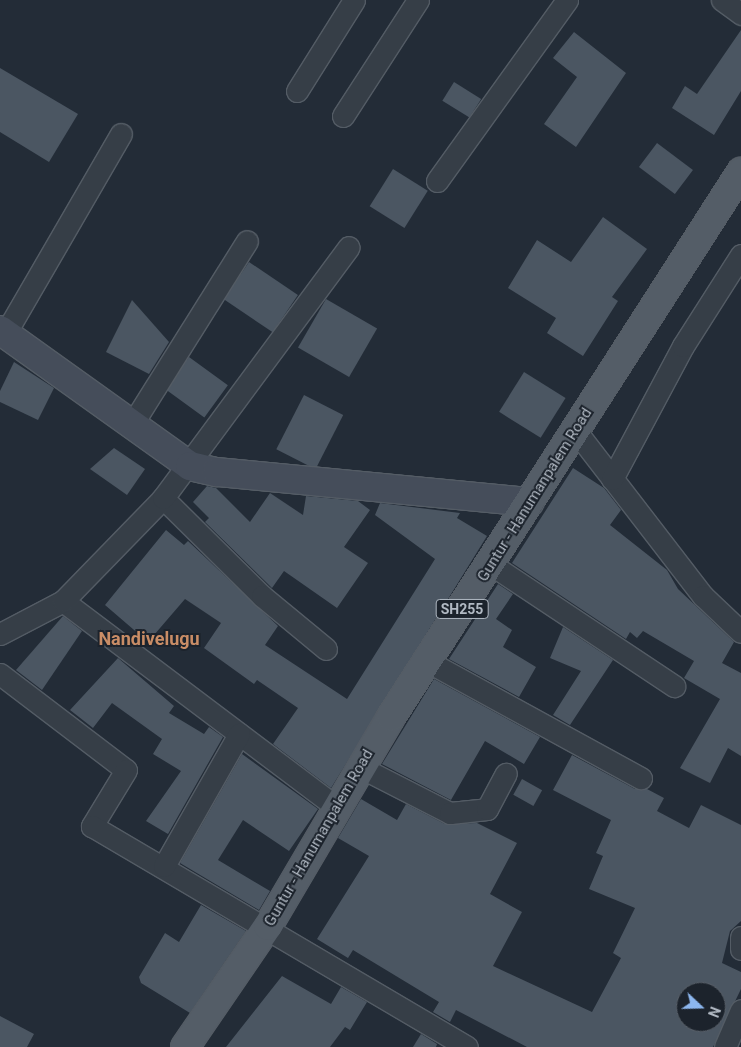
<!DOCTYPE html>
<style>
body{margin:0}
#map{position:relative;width:741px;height:1047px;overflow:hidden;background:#232c37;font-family:Roboto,sans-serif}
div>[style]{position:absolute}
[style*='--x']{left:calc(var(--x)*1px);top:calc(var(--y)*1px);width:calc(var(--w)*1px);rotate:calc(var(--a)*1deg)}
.building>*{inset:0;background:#4b5662;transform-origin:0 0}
.roads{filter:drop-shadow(1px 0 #545c65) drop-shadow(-1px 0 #545c65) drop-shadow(0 1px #545c65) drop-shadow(0 -1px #545c65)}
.street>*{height:21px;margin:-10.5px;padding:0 10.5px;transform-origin:10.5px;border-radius:10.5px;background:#363e47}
.secondary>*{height:28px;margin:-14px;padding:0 14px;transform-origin:14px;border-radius:14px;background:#454d5a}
.primary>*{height:28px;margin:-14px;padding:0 14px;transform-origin:14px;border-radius:14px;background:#545d67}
span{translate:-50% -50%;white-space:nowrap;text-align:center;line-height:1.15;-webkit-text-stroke:4px #1c232c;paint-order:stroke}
.shield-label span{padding:1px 4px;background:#1c232c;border:1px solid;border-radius:4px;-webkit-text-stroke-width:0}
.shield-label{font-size:14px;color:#b1b9c3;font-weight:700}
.street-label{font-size:15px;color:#b1b9c3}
.quarter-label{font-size:18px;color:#c98d66;font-weight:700}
.north{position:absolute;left:676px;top:982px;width:50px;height:50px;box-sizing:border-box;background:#1c232c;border:1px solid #585f68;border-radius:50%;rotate:111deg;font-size:14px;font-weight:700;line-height:20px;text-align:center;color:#b1b9c3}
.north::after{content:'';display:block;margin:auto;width:18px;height:22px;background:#8cb6ee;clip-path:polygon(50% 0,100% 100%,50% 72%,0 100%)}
</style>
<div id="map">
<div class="building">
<div style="clip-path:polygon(741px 30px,741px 91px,714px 135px,672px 108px,685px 86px,697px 94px)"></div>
<div style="clip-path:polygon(574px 32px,626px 73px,576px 147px,544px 124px,577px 77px,553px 58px)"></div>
<div style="clip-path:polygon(0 68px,78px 114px,49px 162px,0 132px)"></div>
<div style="left:454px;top:82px;width:32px;height:22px;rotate:32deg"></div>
<div style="left:657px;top:143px;width:45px;height:30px;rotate:37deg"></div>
<div style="left:393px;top:169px;width:41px;height:44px;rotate:32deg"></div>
<div style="clip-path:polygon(603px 217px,647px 249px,612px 297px,618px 301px,583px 356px,547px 333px,556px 318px,508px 288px,537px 240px,571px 262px)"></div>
<div style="left:249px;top:262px;width:59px;height:45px;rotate:34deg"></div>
<div style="left:326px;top:299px;width:59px;height:56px;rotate:30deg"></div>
<div style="clip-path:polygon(132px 300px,169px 342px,149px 374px,106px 352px)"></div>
<div style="left:189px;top:357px;width:48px;height:40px;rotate:36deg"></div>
<div style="clip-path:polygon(14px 362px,54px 388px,38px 420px,0 402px,0 391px)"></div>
<div style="left:524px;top:372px;width:49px;height:47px;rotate:32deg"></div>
<div style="left:304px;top:395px;width:44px;height:61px;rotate:27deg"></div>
<div style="clip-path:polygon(114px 448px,145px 469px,127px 495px,90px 469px)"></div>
<div style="clip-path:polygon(573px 468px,604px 488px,621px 510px,610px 525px,667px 570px,678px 589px,734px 642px,722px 663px,741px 673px,741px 756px,728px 748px,710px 783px,680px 768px,720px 699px,684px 678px,694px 661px,643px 631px,637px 638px,630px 632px,626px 639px,512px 563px)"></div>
<div style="clip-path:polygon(207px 486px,216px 488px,250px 522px,270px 493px,303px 515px,306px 496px,358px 501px,370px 510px,344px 547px,368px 563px,337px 608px,284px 571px,272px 588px,205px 522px,209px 518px,193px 502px)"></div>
<div style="clip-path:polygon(380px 503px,460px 513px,457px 518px,487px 536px,331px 788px,273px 744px,298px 708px,257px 680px,254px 684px,204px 648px,221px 623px,185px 599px,148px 642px,105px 605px,166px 530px,184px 545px,188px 541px,278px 626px,265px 645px,347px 699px,435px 559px,375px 515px)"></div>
<div style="clip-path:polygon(498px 584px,513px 594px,496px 619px,512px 630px,503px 647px,536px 667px,519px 697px,449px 659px)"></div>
<div style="clip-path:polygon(63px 616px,82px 631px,42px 690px,16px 670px)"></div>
<div style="clip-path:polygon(563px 627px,613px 660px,570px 725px,553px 715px,581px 671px,550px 658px)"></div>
<div style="clip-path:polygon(118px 658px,174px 706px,169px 713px,204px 734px,209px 727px,223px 737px,168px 834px,146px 821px,181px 771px,153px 754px,162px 739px,112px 703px,93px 728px,70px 710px)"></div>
<div style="clip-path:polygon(434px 679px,540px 737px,524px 764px,485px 741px,451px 800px,382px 764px)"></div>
<div style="clip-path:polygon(242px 754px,318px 809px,289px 851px,243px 820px,218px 860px,270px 891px,259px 910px,180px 863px)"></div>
<div style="clip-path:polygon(evenodd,572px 755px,635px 789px,647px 789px,664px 798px,657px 811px,689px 828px,701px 805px,741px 825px,741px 921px,730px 931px,722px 963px,741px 972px,741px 989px,713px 1047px,527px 1047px,456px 1010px,450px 1022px,433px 1012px,439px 1002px,353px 950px,348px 958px,317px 939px,369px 856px,338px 838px,361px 799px,397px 820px,406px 804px,445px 824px,477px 823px,517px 843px,490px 894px,522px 912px,493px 966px,592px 1012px,621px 958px,613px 953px,635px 908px,589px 889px,603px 856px,596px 853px,611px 820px,553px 790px,572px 755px,686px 992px,716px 992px,716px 1022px,686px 1022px,686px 992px)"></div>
<div style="left:522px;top:779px;width:23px;height:18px;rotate:29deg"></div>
<div style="clip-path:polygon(201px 905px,246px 931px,190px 1013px,141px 983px,139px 977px,165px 933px,179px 942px)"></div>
<div style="clip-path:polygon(282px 976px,331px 1004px,341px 987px,367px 1002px,350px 1030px,345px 1027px,330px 1047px,226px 1047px)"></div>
<div style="clip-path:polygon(0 1016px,34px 1034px,27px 1047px,0 1047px)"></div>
<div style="clip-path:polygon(421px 1034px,437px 1044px,436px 1047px,413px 1047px)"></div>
</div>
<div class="roads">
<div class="street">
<div style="--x:722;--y:0;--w:24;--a:36"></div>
<div style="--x:297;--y:91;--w:107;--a:-57.9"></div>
<div style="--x:343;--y:116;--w:138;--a:-57.1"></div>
<div style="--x:437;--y:181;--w:223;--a:-54.3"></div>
<div style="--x:5;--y:334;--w:231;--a:-59.9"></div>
<div style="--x:131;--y:426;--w:218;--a:-57.9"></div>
<div style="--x:575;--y:430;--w:210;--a:52.4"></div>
<div style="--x:703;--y:596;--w:52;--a:43.5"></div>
<div style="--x:612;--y:479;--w:151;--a:-61.9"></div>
<div style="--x:683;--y:346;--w:108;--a:-57.5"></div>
<div style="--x:163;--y:498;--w:139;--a:44.7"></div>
<div style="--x:262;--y:596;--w:83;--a:39.6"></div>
<div style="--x:492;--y:565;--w:219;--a:33.6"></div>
<div style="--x:63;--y:601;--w:342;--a:37"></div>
<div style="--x:0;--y:634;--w:71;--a:-27.6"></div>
<div style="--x:63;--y:601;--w:144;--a:-45.8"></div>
<div style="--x:163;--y:498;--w:312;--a:-53.5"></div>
<div style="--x:427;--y:661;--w:244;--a:28.7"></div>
<div style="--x:0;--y:674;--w:158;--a:37.3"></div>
<div style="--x:126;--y:770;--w:66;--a:121.3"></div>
<div style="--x:92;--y:826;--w:435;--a:30.5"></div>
<div style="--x:360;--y:767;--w:101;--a:27.1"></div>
<div style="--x:450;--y:813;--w:37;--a:-6"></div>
<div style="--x:487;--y:809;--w:40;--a:-62"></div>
<div style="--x:164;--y:866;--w:152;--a:-60.4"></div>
<div style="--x:741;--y:937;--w:12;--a:90"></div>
<div style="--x:725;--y:1047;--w:40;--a:-66.6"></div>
</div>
<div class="secondary">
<div style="--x:0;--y:330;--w:234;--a:35.6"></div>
<div style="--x:190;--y:466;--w:28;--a:13"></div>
<div style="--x:217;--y:472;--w:314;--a:5.5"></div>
</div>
<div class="primary">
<div style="--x:185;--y:1047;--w:147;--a:-55.6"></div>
<div style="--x:268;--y:926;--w:243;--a:-59.5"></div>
<div style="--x:391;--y:717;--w:648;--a:-57.29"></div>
</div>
</div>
<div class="shield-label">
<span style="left:462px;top:609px">SH255</span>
</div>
<div class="street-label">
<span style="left:535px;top:495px;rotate:-58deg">Guntur - Hanumanpalem Road</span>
<span style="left:319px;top:838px;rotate:-60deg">Guntur - Hanumanpalem Road</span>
</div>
<div class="quarter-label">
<span style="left:149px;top:639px">Nandivelugu</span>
</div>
<div class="north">N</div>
</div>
